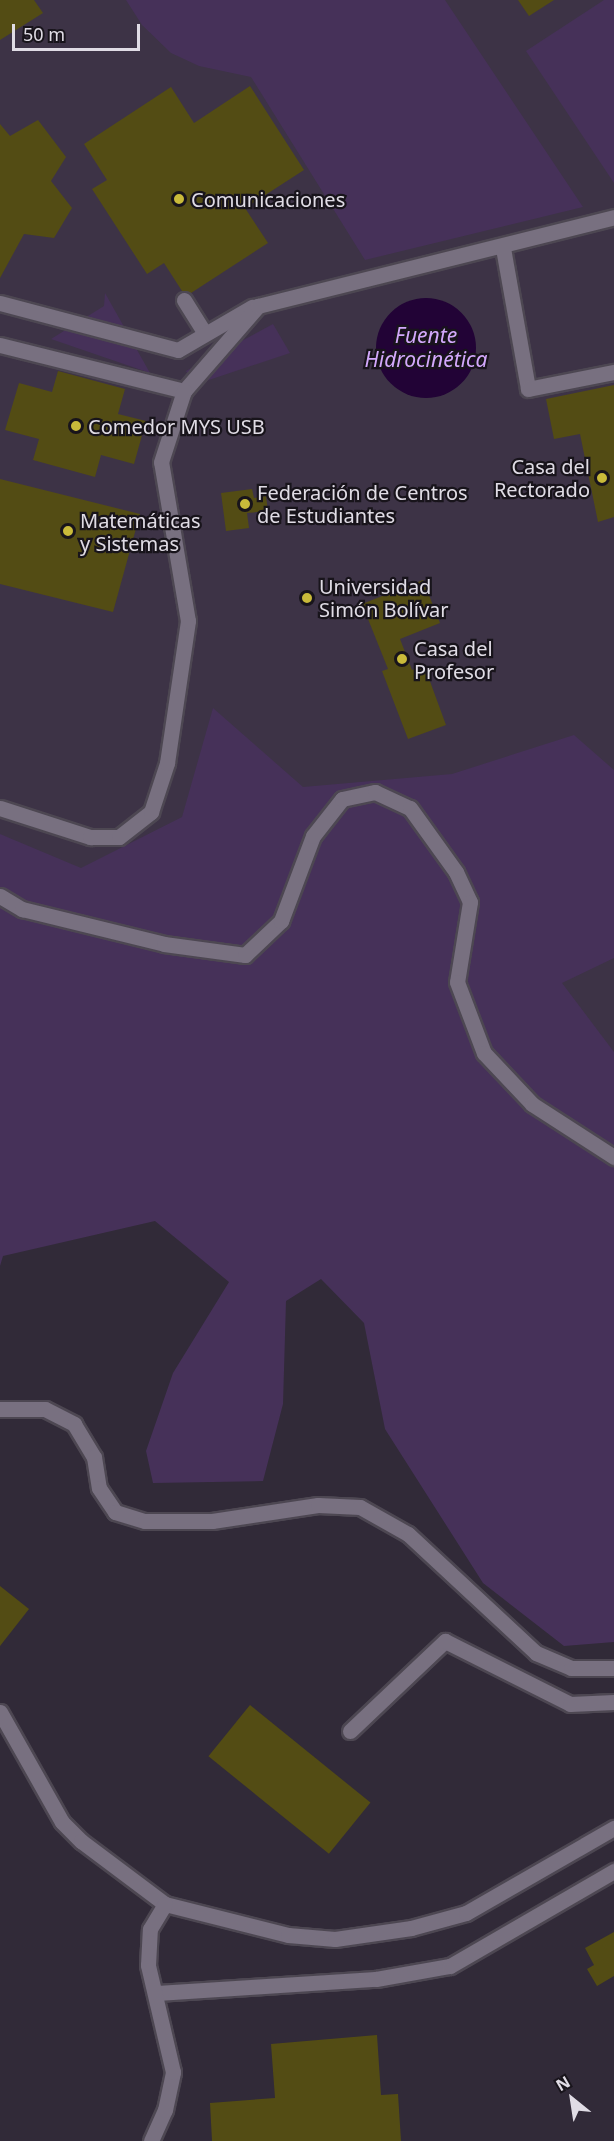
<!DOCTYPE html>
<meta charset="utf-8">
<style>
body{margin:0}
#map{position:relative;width:614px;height:2141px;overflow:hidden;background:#312a38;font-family:"Noto Sans",sans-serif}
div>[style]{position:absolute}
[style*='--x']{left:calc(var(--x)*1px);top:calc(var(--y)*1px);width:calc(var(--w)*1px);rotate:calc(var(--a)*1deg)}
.built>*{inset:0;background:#3d3346}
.green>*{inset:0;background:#463159}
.water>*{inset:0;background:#220336}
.round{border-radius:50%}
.building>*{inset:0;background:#534c14;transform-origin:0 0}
.roads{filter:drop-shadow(2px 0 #4d4752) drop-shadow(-2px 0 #4d4752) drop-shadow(0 2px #4d4752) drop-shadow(0 -2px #4d4752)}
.minor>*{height:15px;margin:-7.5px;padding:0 7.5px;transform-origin:7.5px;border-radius:7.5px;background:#787080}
.dots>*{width:16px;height:16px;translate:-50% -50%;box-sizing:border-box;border:3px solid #18141b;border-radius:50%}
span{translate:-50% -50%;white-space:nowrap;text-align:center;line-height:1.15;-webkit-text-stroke:4.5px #18141b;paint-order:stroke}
.poi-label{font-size:20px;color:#e0dce5}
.left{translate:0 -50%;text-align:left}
.right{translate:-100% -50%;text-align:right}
.water-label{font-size:21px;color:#d3a8fc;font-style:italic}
.north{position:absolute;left:542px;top:2069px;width:60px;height:60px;-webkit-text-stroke:4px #18141b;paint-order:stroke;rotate:330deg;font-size:16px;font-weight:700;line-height:24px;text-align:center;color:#e0dce5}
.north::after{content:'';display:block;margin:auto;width:21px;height:27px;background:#e0dce5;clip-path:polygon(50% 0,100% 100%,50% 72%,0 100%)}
.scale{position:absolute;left:12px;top:24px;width:128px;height:27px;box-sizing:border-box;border:3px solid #e0dce5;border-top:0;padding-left:8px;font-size:18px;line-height:21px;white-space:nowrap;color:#e0dce5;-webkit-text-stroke:4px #18141b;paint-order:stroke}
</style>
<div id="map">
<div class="built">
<div style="clip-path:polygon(0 0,614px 0,614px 1492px,434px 1229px,0 1213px)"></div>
</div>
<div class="green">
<div style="clip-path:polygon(126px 0,445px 0,583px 207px,365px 260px,251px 77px,199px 66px,171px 53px,142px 25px)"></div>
<div style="clip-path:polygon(604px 0,614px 0,614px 183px,526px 51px)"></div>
<div style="clip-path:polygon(105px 293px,150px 373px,51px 339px,104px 306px)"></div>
<div style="clip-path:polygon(273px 324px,290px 353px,194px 385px,186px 371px)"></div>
<div style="clip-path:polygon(213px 708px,303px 787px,452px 774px,574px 735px,614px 770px,614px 958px,562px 983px,614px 1052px,614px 1642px,564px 1646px,483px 1583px,385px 1429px,364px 1323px,321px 1279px,286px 1301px,283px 1404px,263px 1481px,153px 1483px,146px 1451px,173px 1373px,229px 1282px,155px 1221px,3px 1256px,0 1266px,0 834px,81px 868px,182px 817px)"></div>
</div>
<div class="water">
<div class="round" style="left:376px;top:298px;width:100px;height:100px"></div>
</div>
<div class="building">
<div style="clip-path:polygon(0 0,34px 0,43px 13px,0 40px)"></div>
<div style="clip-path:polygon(518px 0,554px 0,529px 16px)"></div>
<div style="clip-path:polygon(250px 86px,304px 170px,245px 208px,268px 243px,191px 293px,182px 291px,164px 263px,147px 274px,92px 189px,107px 180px,84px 144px,171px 87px,194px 123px)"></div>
<div style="clip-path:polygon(38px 120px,66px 157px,51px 181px,72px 208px,54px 238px,24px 234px,0 278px,0 124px,10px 136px)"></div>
<div style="clip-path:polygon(58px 371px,125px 389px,118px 414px,146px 421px,134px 464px,101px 455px,95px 477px,33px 460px,39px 439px,5px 430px,19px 383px,52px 392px)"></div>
<div style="clip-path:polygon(614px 385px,614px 517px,598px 522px,580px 434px,554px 439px,546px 399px)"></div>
<div style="clip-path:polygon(0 479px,140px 514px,113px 612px,0 584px)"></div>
<div style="clip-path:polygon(252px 489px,254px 498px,266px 496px,268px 511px,247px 513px,249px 528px,226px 531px,221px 493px)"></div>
<div style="clip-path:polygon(423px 580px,440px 623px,400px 639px,412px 670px,424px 665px,446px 725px,408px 739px,382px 671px,388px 669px,362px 604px)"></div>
<div style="clip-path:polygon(0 1586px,29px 1609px,0 1646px)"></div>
<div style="left:250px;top:1705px;width:155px;height:66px;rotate:39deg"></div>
<div style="clip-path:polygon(614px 1932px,614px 1976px,597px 1986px,587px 1969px,594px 1965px,585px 1948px)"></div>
<div style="clip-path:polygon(377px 2035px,381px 2095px,398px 2094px,401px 2141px,212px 2141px,210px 2103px,275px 2098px,271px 2044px)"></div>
</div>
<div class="roads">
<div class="minor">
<div style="--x:503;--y:248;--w:143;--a:79.9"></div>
<div style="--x:528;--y:389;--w:88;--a:-11.2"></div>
<div style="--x:184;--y:300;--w:39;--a:58"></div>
<div style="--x:0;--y:303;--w:184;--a:14.8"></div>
<div style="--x:178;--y:350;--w:86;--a:-30.2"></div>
<div style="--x:0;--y:345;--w:190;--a:14"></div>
<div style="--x:184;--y:391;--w:113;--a:-49"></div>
<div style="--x:258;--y:306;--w:367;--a:-14"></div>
<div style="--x:0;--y:808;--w:95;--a:17.9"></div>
<div style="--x:90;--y:837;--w:29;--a:0"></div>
<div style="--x:119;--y:837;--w:41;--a:-38"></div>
<div style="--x:151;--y:812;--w:52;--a:-71.9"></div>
<div style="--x:167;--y:763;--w:144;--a:-81.6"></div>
<div style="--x:188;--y:621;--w:161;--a:-99.6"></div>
<div style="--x:161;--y:462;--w:75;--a:-72.1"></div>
<div style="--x:0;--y:896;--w:26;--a:31"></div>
<div style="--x:22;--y:909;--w:146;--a:13.8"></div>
<div style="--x:164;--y:944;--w:82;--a:7.7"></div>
<div style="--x:245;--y:955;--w:50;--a:-43.4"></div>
<div style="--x:281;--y:921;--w:91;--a:-69.4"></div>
<div style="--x:313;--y:836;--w:47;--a:-51.9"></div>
<div style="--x:342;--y:799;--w:34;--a:-12"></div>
<div style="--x:375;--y:792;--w:38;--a:25"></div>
<div style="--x:410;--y:808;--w:79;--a:54.3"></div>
<div style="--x:456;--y:872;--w:33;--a:65"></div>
<div style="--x:470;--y:902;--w:81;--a:99.2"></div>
<div style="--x:457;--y:982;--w:76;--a:69.2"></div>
<div style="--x:484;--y:1053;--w:70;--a:46.7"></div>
<div style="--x:532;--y:1104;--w:98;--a:32.9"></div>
<div style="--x:0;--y:1409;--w:45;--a:0"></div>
<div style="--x:45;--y:1409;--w:33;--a:27"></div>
<div style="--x:74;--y:1424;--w:39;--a:59"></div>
<div style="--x:94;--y:1457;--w:31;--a:81"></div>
<div style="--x:99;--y:1488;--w:29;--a:56"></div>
<div style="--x:115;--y:1512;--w:31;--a:17"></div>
<div style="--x:145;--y:1521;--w:67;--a:0"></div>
<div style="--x:212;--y:1521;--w:107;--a:-8.6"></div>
<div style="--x:318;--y:1505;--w:42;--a:2.7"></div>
<div style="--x:360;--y:1507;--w:55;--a:29.4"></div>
<div style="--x:408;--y:1534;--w:175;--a:42.9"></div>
<div style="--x:536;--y:1653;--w:38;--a:23"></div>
<div style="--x:571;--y:1668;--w:43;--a:0"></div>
<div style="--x:0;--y:1712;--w:126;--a:60.6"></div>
<div style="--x:62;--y:1822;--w:27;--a:45"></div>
<div style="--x:81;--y:1841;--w:105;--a:36.9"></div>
<div style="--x:165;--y:1904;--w:127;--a:14.1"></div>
<div style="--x:288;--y:1935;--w:47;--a:4.9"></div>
<div style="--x:335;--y:1939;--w:77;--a:-8.2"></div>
<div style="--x:411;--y:1928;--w:57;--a:-15.3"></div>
<div style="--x:466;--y:1913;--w:171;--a:-29.9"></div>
<div style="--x:350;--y:1731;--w:131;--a:-43.5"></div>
<div style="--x:445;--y:1641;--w:140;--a:26.7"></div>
<div style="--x:570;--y:1704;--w:44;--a:-2.6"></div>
<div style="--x:157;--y:1993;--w:219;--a:-3.7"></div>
<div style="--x:376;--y:1979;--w:75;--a:-10"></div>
<div style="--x:450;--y:1966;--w:190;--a:-30.1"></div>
<div style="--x:151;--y:2141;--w:34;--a:-66"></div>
<div style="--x:165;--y:2110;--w:39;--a:-78"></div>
<div style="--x:173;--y:2072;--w:110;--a:-103.2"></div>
<div style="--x:148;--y:1965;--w:36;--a:-87"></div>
<div style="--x:150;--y:1929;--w:29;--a:-59"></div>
</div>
</div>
<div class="dots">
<div style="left:179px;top:199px;background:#c9ba3a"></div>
<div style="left:76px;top:426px;background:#c9ba3a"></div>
<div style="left:602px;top:478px;background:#c9ba3a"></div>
<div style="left:245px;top:504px;background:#c9ba3a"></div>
<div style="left:68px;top:531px;background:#c9ba3a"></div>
<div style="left:307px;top:598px;background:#c9ba3a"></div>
<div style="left:402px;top:659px;background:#c9ba3a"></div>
</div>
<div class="poi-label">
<span class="left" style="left:191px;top:199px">Comunicaciones</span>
<span class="left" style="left:88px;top:426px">Comedor MYS USB</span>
<span class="right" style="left:590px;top:478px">Casa del<br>Rectorado</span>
<span class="left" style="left:257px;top:504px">Federación de Centros<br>de Estudiantes</span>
<span class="left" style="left:80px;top:532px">Matemáticas<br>y Sistemas</span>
<span class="left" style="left:319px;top:598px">Universidad<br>Simón Bolívar</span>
<span class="left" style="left:414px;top:660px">Casa del<br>Profesor</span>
</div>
<div class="water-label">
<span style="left:426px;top:347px">Fuente<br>Hidrocinética</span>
</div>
<div class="north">N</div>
<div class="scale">50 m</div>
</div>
